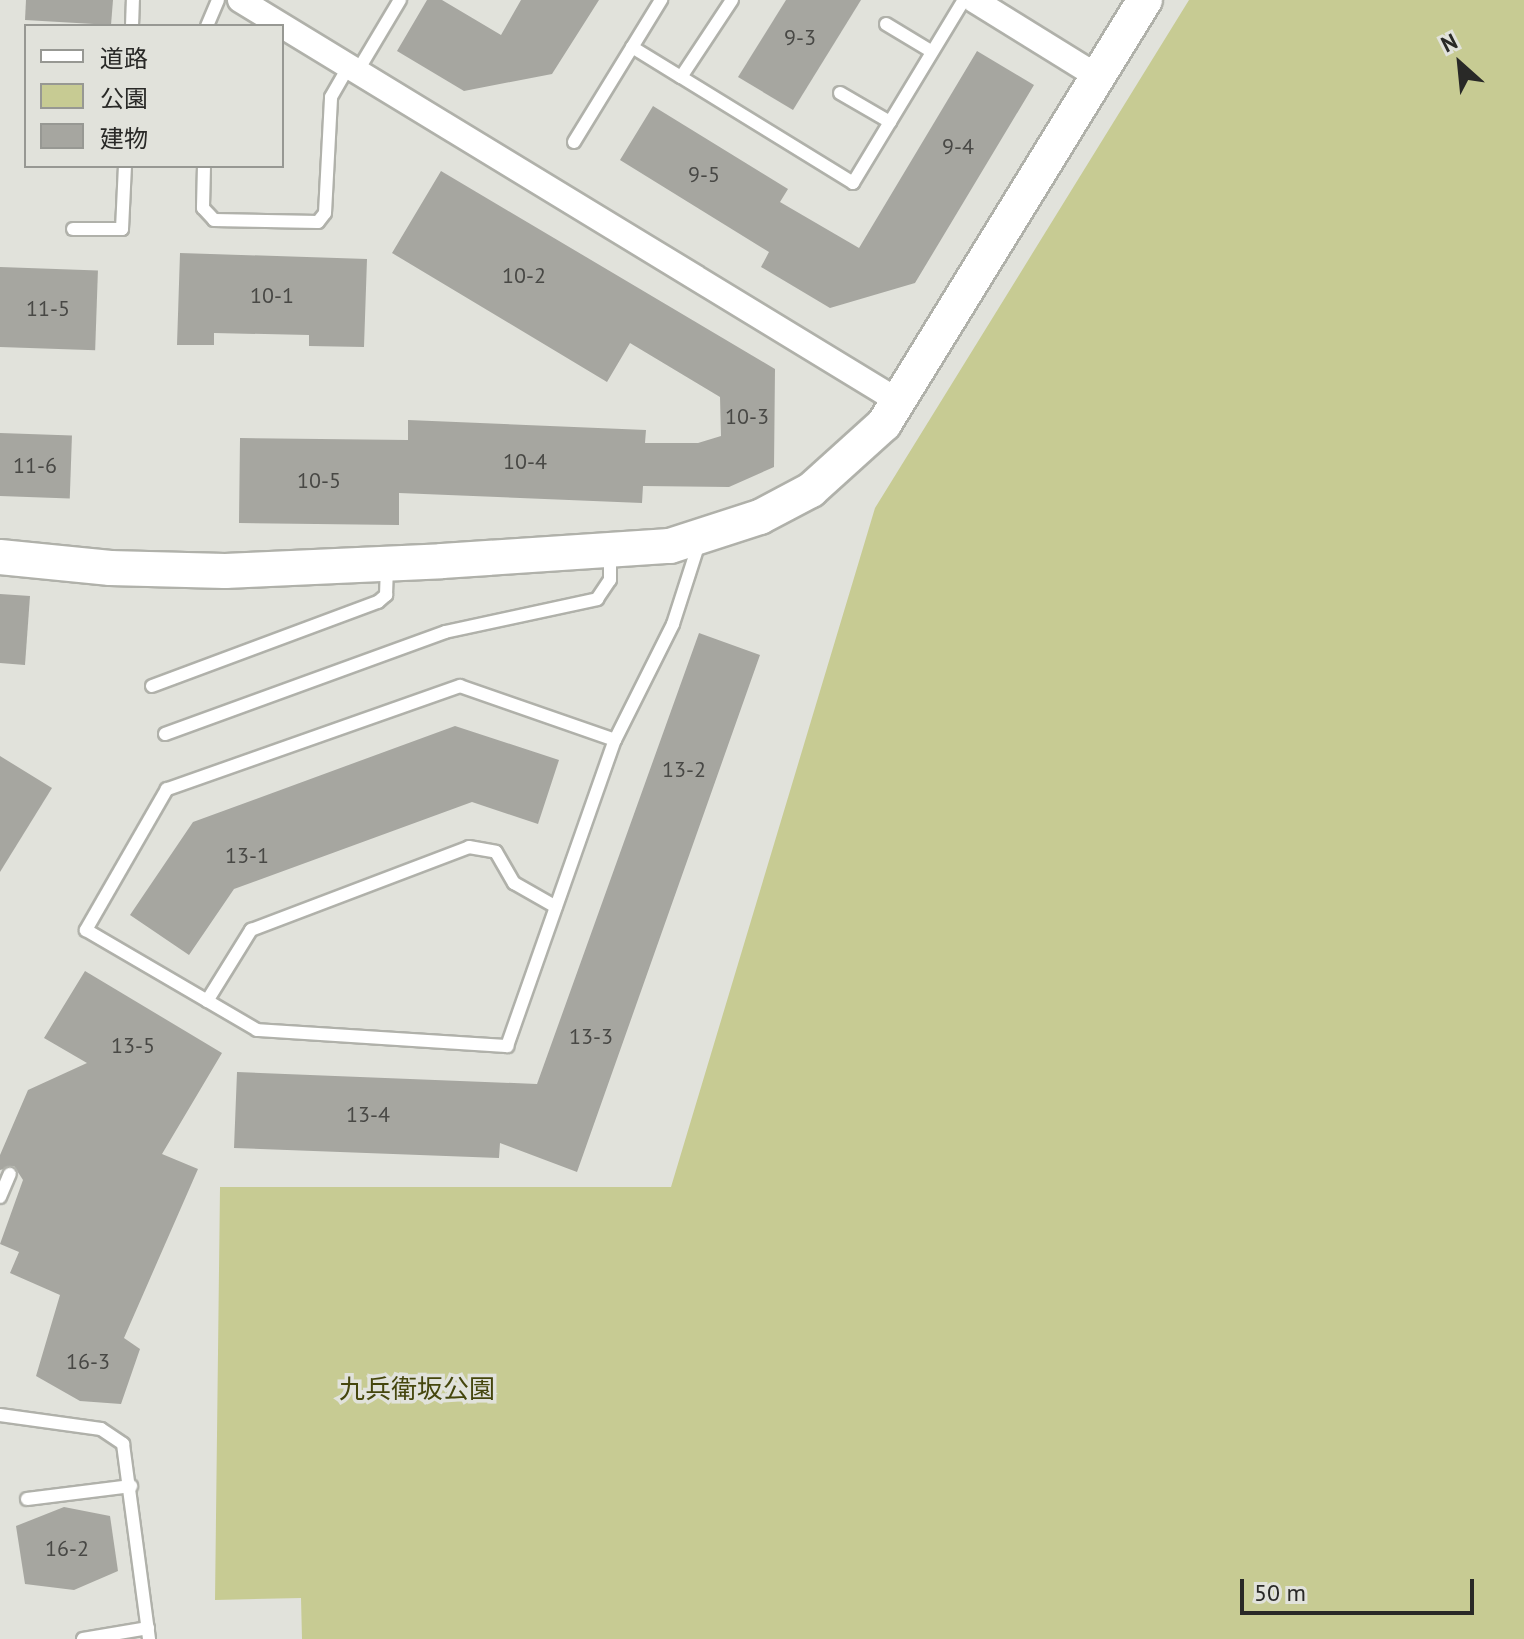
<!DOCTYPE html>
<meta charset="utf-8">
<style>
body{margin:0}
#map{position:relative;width:1524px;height:1639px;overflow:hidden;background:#e1e2db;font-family:"PT Sans","Noto Sans JP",sans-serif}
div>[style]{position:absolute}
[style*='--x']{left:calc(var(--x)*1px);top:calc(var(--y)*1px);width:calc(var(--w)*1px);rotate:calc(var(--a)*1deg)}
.green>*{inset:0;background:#c7cb93}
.building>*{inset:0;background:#a6a6a0;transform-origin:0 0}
.roads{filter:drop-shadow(2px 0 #b0b1aa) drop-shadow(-2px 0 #b0b1aa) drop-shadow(0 2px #b0b1aa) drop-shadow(0 -2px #b0b1aa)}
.lane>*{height:12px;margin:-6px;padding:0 6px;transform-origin:6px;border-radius:6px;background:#fff}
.street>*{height:24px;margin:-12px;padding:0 12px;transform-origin:12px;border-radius:12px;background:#fff}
.secondary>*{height:34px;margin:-17px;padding:0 17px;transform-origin:17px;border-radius:17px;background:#fff}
span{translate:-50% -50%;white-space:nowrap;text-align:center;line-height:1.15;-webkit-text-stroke:7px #e1e2db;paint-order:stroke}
.number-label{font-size:22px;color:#484845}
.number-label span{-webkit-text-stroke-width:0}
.park-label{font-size:26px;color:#45460d}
.legend{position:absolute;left:24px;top:24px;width:260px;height:144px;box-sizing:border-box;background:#e1e2db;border:2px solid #979893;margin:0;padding:10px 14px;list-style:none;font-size:24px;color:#292927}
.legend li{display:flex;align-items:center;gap:16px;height:40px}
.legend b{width:40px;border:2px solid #979893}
.north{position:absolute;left:1420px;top:24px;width:80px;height:80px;-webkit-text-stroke:6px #e1e2db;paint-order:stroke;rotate:333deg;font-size:22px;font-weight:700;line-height:32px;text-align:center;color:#292927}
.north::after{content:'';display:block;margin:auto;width:28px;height:36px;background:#292927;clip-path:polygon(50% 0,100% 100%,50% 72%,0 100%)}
.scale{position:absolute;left:1240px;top:1579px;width:234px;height:36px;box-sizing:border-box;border:4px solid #292927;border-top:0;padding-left:10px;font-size:24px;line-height:28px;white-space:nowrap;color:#292927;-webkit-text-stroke:6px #e1e2db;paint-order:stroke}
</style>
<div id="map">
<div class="green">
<div style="clip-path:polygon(1189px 0,1524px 0,1524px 1639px,302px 1639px,301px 1598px,215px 1600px,220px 1187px,671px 1187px,875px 508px)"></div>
</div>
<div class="building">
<div style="clip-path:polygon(26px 0,113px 0,111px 25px,25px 20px)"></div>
<div style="clip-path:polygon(427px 0,442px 0,501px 35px,521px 0,599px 0,552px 74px,464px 91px,397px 51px)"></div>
<div style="clip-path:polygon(786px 0,861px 0,793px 110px,738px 77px)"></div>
<div style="clip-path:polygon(977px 51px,1034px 85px,915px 283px,830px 308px,761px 267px,769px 252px,620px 160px,653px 106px,788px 189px,780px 202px,859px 248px)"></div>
<div style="clip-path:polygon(441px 171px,775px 369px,774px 467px,729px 487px,643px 486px,642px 503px,399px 493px,399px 525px,239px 523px,240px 438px,408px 440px,408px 420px,646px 430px,645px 443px,698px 443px,721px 436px,720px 397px,630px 343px,607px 382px,392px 253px)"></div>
<div style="clip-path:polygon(180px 253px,367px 259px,364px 347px,309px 346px,309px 335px,214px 333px,214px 345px,177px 345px)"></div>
<div style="left:0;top:267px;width:98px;height:80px;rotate:2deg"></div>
<div style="left:0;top:433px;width:72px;height:63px;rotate:2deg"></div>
<div style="clip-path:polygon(0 594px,30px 596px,25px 665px,0 663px)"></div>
<div style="clip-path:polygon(699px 633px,760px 655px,577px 1172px,500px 1143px,499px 1158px,234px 1148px,237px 1072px,537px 1084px)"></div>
<div style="clip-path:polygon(455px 726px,559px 760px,538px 824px,472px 802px,234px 889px,189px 955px,130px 915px,193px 822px)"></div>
<div style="clip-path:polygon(0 756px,52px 788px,0 872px)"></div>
<div style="clip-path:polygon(85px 971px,222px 1053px,162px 1154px,198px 1169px,124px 1338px,140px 1349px,121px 1404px,80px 1401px,36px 1376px,60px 1295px,10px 1273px,19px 1252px,0 1244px,23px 1180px,14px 1166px,0 1170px,0 1155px,28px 1090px,87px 1063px,44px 1038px)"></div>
<div style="clip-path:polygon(64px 1507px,110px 1516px,118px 1571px,74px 1590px,25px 1584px,16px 1526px)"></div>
</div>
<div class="roads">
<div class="lane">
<div style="--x:732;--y:0;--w:92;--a:123.5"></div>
<div style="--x:681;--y:77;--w:202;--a:31.6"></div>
<div style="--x:853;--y:183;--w:214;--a:-58.8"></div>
<div style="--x:886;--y:24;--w:52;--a:31"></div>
<div style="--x:132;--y:26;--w:26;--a:-88"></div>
<div style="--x:207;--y:26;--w:28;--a:-67"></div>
<div style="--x:632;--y:47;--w:57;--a:31.5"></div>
<div style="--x:357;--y:72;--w:84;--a:-59.2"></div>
<div style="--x:840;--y:93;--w:58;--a:30.1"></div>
<div style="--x:574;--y:142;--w:167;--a:-58.5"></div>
<div style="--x:204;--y:166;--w:42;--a:91.4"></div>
<div style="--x:203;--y:208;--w:16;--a:47"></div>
<div style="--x:214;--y:220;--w:104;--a:1.1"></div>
<div style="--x:318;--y:222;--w:11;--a:-52"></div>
<div style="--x:325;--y:213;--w:116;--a:-87"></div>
<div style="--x:331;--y:97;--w:34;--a:-60"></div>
<div style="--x:73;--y:229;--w:49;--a:0"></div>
<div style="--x:122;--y:229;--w:63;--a:-87.3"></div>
<div style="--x:152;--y:686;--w:241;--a:-20.4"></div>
<div style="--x:378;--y:602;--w:11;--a:-41"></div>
<div style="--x:386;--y:595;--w:29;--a:-88"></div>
<div style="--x:165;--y:734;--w:298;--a:-20"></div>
<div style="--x:445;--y:632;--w:156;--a:-12.2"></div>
<div style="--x:597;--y:599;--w:23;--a:-56"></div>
<div style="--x:610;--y:580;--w:26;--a:-90"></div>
<div style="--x:615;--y:740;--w:164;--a:-160.8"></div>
<div style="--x:460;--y:686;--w:311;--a:160.6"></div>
<div style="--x:167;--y:789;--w:163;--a:119.9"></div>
<div style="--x:86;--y:930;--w:198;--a:30.3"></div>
<div style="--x:257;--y:1030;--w:251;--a:3.7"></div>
<div style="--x:507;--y:1046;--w:324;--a:-70.6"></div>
<div style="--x:615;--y:740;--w:130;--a:-63.4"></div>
<div style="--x:673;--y:624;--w:88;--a:-72.2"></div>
<div style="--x:207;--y:1001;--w:84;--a:-58.2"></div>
<div style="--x:251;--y:930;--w:233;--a:-20.8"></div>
<div style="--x:469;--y:847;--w:27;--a:10"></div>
<div style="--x:496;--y:852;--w:36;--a:60"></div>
<div style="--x:514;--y:883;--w:48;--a:29.7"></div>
<div style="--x:0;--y:1197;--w:25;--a:-67"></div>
<div style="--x:0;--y:1415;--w:102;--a:7.9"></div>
<div style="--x:101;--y:1429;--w:27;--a:34"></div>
<div style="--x:123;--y:1444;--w:197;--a:82.4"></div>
<div style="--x:27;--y:1499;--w:105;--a:-7.1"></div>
<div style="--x:83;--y:1639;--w:66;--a:-9.6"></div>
</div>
<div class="street">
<div style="--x:240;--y:0;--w:773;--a:31.35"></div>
<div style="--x:974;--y:0;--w:146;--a:31.8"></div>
</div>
<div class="secondary">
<div style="--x:0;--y:557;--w:111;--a:5.7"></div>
<div style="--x:110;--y:568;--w:115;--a:1.5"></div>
<div style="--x:225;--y:571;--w:217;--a:-2.6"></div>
<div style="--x:442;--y:561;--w:228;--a:-3.8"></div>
<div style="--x:670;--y:546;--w:95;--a:-17.9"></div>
<div style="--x:760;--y:517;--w:58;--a:-27.9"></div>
<div style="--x:811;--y:490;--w:98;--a:-42.1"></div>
<div style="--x:884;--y:424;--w:498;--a:-58.4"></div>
</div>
</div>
<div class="number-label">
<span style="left:800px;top:38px">9-3</span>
<span style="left:958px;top:147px">9-4</span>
<span style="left:704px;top:175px">9-5</span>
<span style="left:524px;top:276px">10-2</span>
<span style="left:272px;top:296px">10-1</span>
<span style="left:48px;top:309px">11-5</span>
<span style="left:747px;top:417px">10-3</span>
<span style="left:525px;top:462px">10-4</span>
<span style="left:35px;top:466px">11-6</span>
<span style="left:319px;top:481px">10-5</span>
<span style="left:684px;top:770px">13-2</span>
<span style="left:247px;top:856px">13-1</span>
<span style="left:591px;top:1037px">13-3</span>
<span style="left:133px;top:1046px">13-5</span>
<span style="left:368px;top:1115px">13-4</span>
<span style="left:88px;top:1362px">16-3</span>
<span style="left:67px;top:1549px">16-2</span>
</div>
<div class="park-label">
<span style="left:417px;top:1389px">九兵衛坂公園</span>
</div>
<ul class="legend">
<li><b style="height:10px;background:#fff"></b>道路</li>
<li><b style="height:22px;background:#c7cb93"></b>公園</li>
<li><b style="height:22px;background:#a6a6a0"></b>建物</li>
</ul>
<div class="north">N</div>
<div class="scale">50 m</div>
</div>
